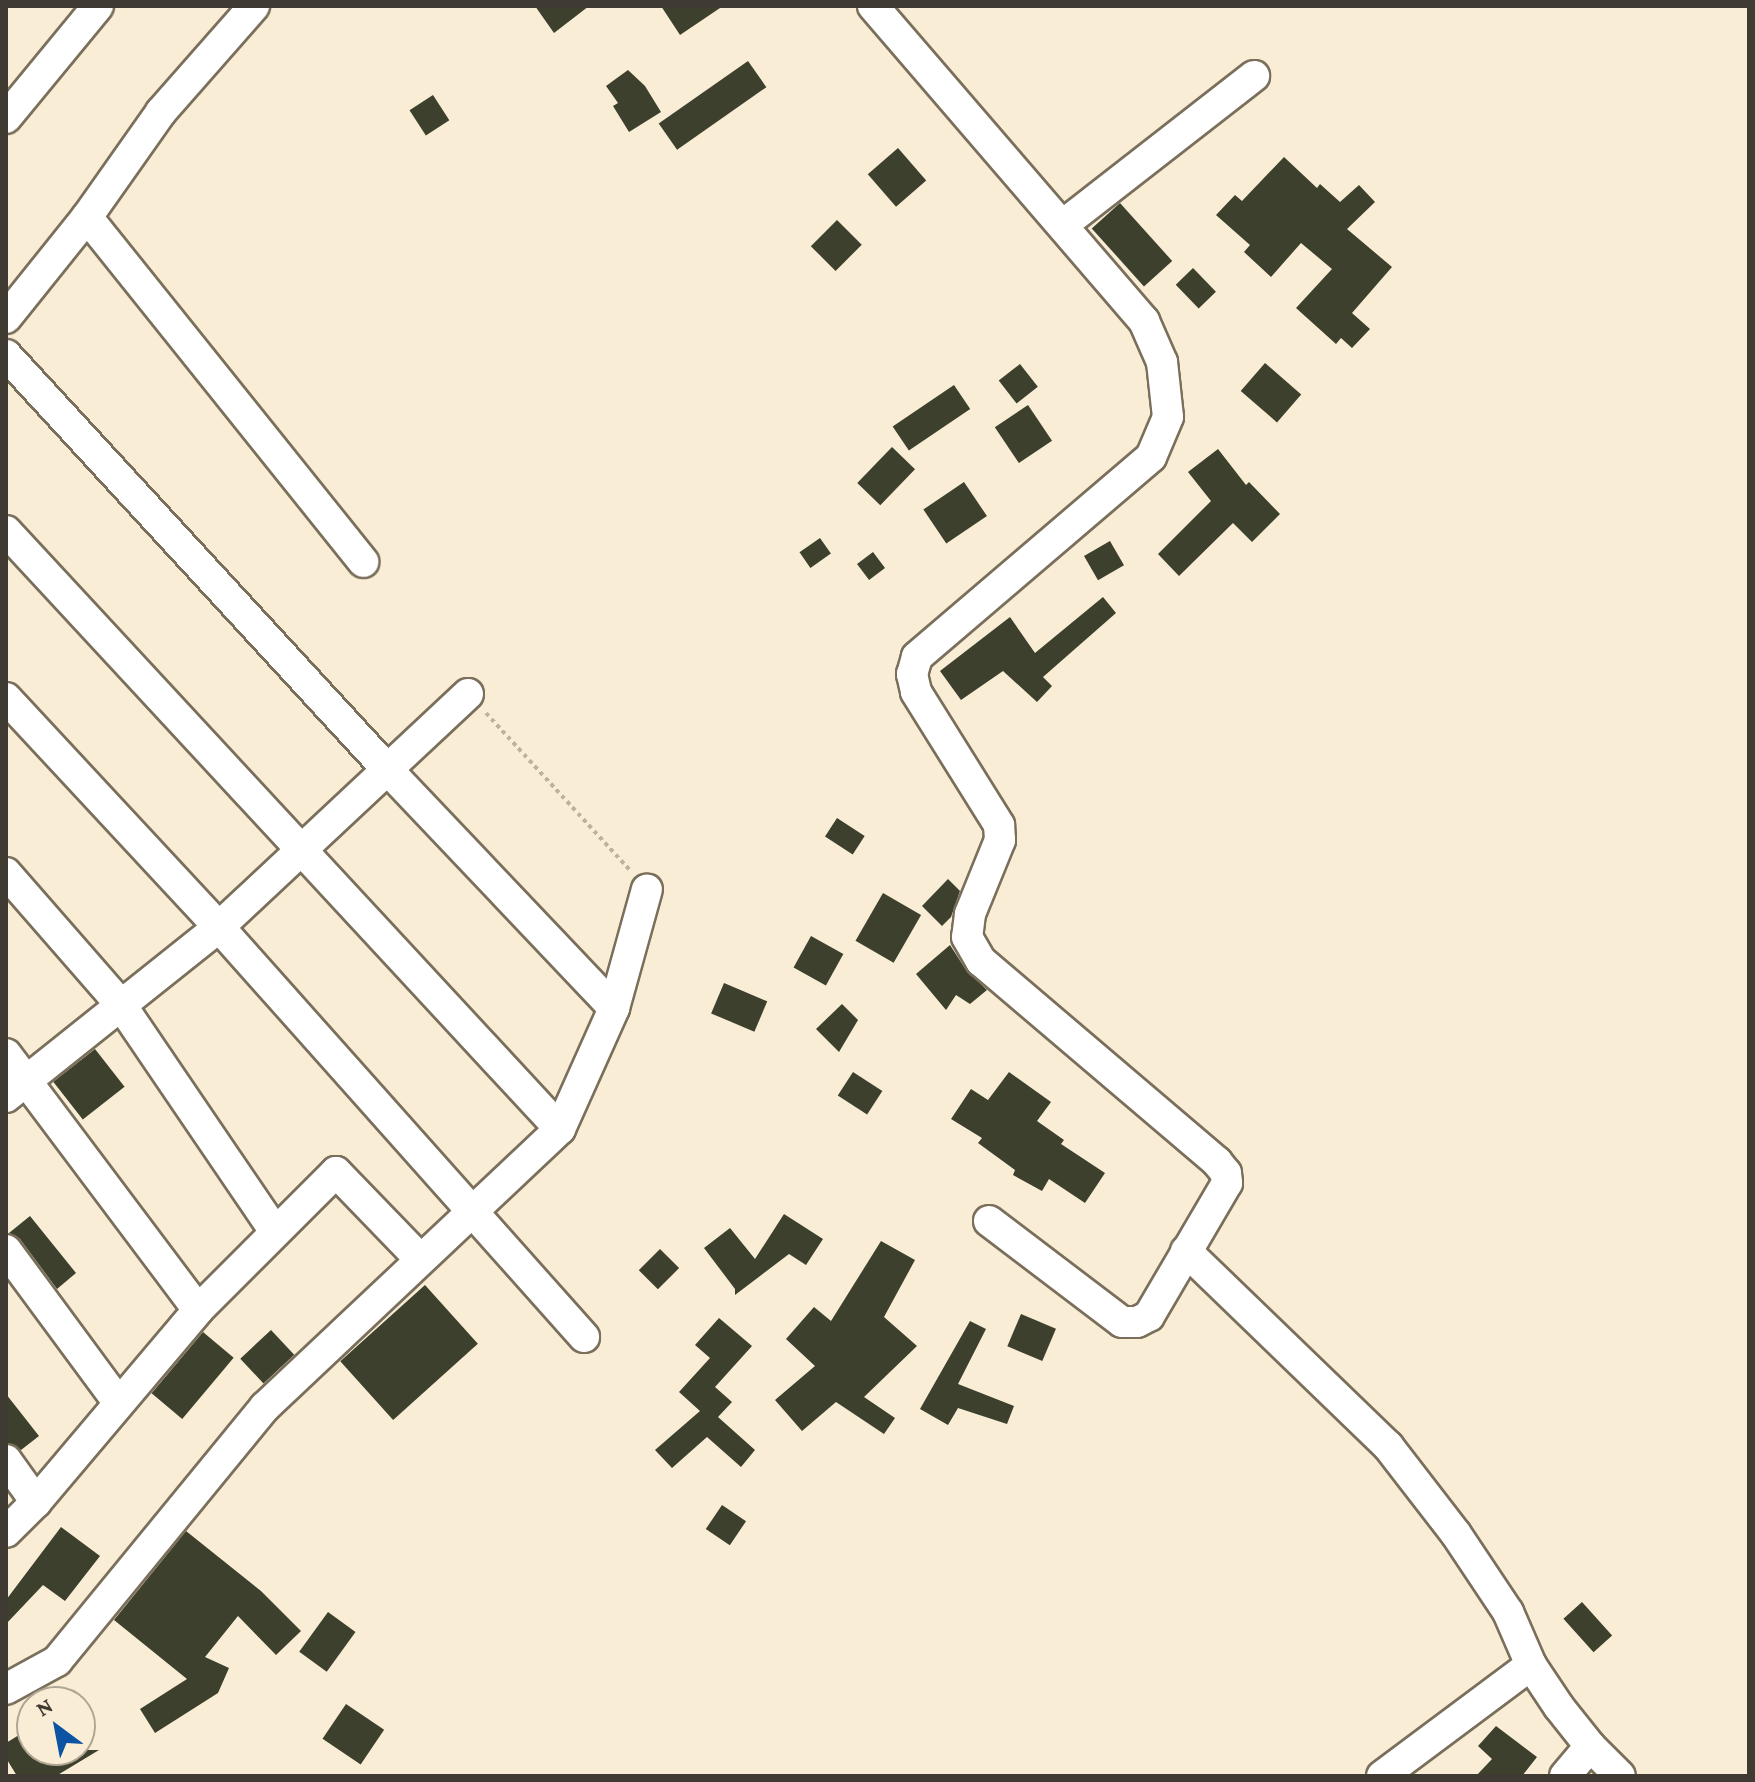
<!DOCTYPE html>
<style>
body{margin:0}
#map{position:relative;width:1755px;height:1782px;overflow:hidden;background:#f9edd6;font-family:"Crimson Pro",serif}
div>[style]{position:absolute}
[style*='--x']{left:calc(var(--x)*1px);top:calc(var(--y)*1px);width:calc(var(--w)*1px);rotate:calc(var(--a)*1deg)}
.building>*{inset:0;background:#3c402c;transform-origin:0 0}
.path>*{height:4px;margin-top:-2px;transform-origin:0;background:repeating-linear-gradient(90deg,#bcb2a0 0 4px,transparent 0 8px)}
.roads{filter:drop-shadow(2px 0 #7a6f5b) drop-shadow(-2px 0 #7a6f5b) drop-shadow(0 2px #7a6f5b) drop-shadow(0 -2px #7a6f5b)}
.minor>*{height:30px;margin:-15px;padding:0 15px;transform-origin:15px;border-radius:15px;background:#fff}
span{translate:-50% -50%;white-space:nowrap;text-align:center;line-height:1.15;-webkit-text-stroke:8px #f9edd6;paint-order:stroke}
.frame{position:absolute;inset:0;border:8px solid #403b32;pointer-events:none}
.north{position:absolute;left:16px;top:1686px;width:80px;height:80px;box-sizing:border-box;background:#f9edd6;border:2px solid #afa694;border-radius:50%;rotate:328deg;font-size:22px;font-weight:700;line-height:32px;text-align:center;color:#403b32}
.north::after{content:'';display:block;margin:auto;width:28px;height:36px;background:#0c53a3;clip-path:polygon(50% 0,100% 100%,50% 72%,0 100%)}
</style>
<div id="map">
<div class="building">
<div style="clip-path:polygon(535px 6px,589px 6px,554px 33px)"></div>
<div style="clip-path:polygon(661px 6px,723px 6px,680px 35px)"></div>
<div style="left:748px;top:61px;width:32px;height:109px;rotate:55deg"></div>
<div style="clip-path:polygon(628px 70px,645px 86px,661px 112px,629px 132px,613px 106px,618px 103px,606px 86px)"></div>
<div style="left:433px;top:95px;width:30px;height:28px;rotate:57deg"></div>
<div style="left:898px;top:148px;width:43px;height:40px;rotate:49deg"></div>
<div style="clip-path:polygon(1284px 157px,1317px 188px,1320px 184px,1340px 202px,1359px 185px,1375px 202px,1347px 229px,1392px 267px,1352px 313px,1370px 329px,1352px 348px,1341px 338px,1336px 344px,1296px 308px,1332px 269px,1301px 243px,1271px 277px,1244px 252px,1250px 245px,1216px 215px,1235px 195px,1242px 201px)"></div>
<div style="left:1120px;top:203px;width:78px;height:38px;rotate:48deg"></div>
<div style="left:837px;top:220px;width:35px;height:37px;rotate:45deg"></div>
<div style="left:1193px;top:268px;width:33px;height:24px;rotate:46deg"></div>
<div style="left:1265px;top:363px;width:48px;height:37px;rotate:41deg"></div>
<div style="left:1020px;top:364px;width:29px;height:27px;rotate:52deg"></div>
<div style="left:954px;top:385px;width:29px;height:74px;rotate:56deg"></div>
<div style="left:1028px;top:405px;width:43px;height:40px;rotate:56deg"></div>
<div style="left:892px;top:447px;width:32px;height:50px;rotate:44deg"></div>
<div style="clip-path:polygon(1218px 449px,1246px 485px,1249px 482px,1280px 514px,1252px 542px,1233px 523px,1179px 576px,1158px 554px,1211px 501px,1188px 472px)"></div>
<div style="left:964px;top:482px;width:41px;height:49px;rotate:56deg"></div>
<div style="left:820px;top:538px;width:19px;height:25px;rotate:55deg"></div>
<div style="left:1110px;top:541px;width:28px;height:30px;rotate:60deg"></div>
<div style="left:873px;top:552px;width:20px;height:20px;rotate:53deg"></div>
<div style="clip-path:polygon(1103px 597px,1116px 613px,1043px 677px,1052px 686px,1037px 702px,1003px 671px,961px 700px,940px 671px,1010px 617px,1035px 653px)"></div>
<div style="left:837px;top:818px;width:33px;height:22px;rotate:33deg"></div>
<div style="clip-path:polygon(948px 879px,960px 891px,951px 917px,942px 926px,922px 906px)"></div>
<div style="left:883px;top:893px;width:44px;height:55px;rotate:30deg"></div>
<div style="left:811px;top:936px;width:37px;height:36px;rotate:29deg"></div>
<div style="clip-path:polygon(950px 945px,966px 970px,987px 990px,970px 1004px,956px 995px,946px 1010px,916px 974px)"></div>
<div style="left:724px;top:983px;width:47px;height:33px;rotate:23deg"></div>
<div style="clip-path:polygon(842px 1004px,858px 1020px,839px 1052px,816px 1029px)"></div>
<div style="left:95px;top:1049px;width:48px;height:53px;rotate:52deg"></div>
<div style="left:853px;top:1072px;width:35px;height:28px;rotate:33deg"></div>
<div style="clip-path:polygon(1009px 1072px,1051px 1102px,1037px 1121px,1064px 1140px,1061px 1144px,1105px 1173px,1085px 1203px,1049px 1179px,1042px 1191px,1013px 1175px,1015px 1170px,978px 1143px,982px 1138px,951px 1119px,971px 1089px,988px 1100px)"></div>
<div style="clip-path:polygon(784px 1214px,823px 1239px,806px 1265px,789px 1254px,735px 1295px,735px 1289px,704px 1248px,730px 1228px,755px 1259px)"></div>
<div style="clip-path:polygon(30px 1216px,76px 1273px,57px 1289px,20px 1239px,9px 1233px)"></div>
<div style="clip-path:polygon(881px 1241px,915px 1260px,884px 1317px,917px 1346px,864px 1397px,895px 1418px,884px 1434px,836px 1402px,802px 1431px,775px 1400px,815px 1366px,786px 1339px,814px 1307px,831px 1321px)"></div>
<div style="left:660px;top:1249px;width:27px;height:30px;rotate:45deg"></div>
<div style="left:425px;top:1285px;width:79px;height:114px;rotate:48deg"></div>
<div style="left:1021px;top:1314px;width:38px;height:35px;rotate:23deg"></div>
<div style="clip-path:polygon(719px 1318px,752px 1346px,715px 1387px,732px 1402px,718px 1417px,755px 1450px,741px 1467px,707px 1437px,672px 1468px,655px 1450px,700px 1411px,679px 1392px,710px 1358px,695px 1345px)"></div>
<div style="clip-path:polygon(970px 1321px,986px 1329px,958px 1384px,1014px 1406px,1007px 1424px,958px 1408px,948px 1425px,920px 1409px)"></div>
<div style="left:271px;top:1330px;width:34px;height:42px;rotate:47deg"></div>
<div style="left:203px;top:1332px;width:40px;height:80px;rotate:40deg"></div>
<div style="clip-path:polygon(6px 1394px,39px 1436px,21px 1450px,6px 1442px)"></div>
<div style="left:722px;top:1505px;width:29px;height:29px;rotate:34deg"></div>
<div style="clip-path:polygon(61px 1527px,100px 1556px,65px 1601px,43px 1585px,6px 1624px,6px 1600px)"></div>
<div style="clip-path:polygon(186px 1531px,261px 1591px,301px 1631px,276px 1655px,238px 1616px,205px 1657px,229px 1668px,218px 1693px,155px 1733px,140px 1709px,187px 1679px,114px 1620px)"></div>
<div style="left:1582px;top:1602px;width:45px;height:25px;rotate:48deg"></div>
<div style="left:328px;top:1612px;width:34px;height:49px;rotate:36deg"></div>
<div style="left:346px;top:1704px;width:46px;height:42px;rotate:34deg"></div>
<div style="clip-path:polygon(1496px 1726px,1537px 1757px,1522px 1776px,1476px 1776px,1492px 1759px,1478px 1746px)"></div>
<div style="clip-path:polygon(32px 1727px,32px 1750px,99px 1750px,56px 1776px,17px 1776px,6px 1758px,6px 1743px)"></div>
</div>
<div class="path">
<div style="--x:486;--y:713;--w:212;--a:47.5"></div>
</div>
<div class="roads">
<div class="minor">
<div style="--x:873;--y:6;--w:416;--a:49.3"></div>
<div style="--x:1144;--y:321;--w:45;--a:66.3"></div>
<div style="--x:1162;--y:362;--w:55;--a:83.8"></div>
<div style="--x:1168;--y:417;--w:43;--a:113"></div>
<div style="--x:1151;--y:457;--w:308;--a:139.5"></div>
<div style="--x:917;--y:657;--w:18;--a:106"></div>
<div style="--x:912;--y:674;--w:18;--a:77"></div>
<div style="--x:916;--y:692;--w:157;--a:58"></div>
<div style="--x:999;--y:825;--w:15;--a:86"></div>
<div style="--x:1000;--y:840;--w:80;--a:112.1"></div>
<div style="--x:970;--y:914;--w:23;--a:97"></div>
<div style="--x:967;--y:937;--w:28;--a:60"></div>
<div style="--x:981;--y:961;--w:310;--a:40.4"></div>
<div style="--x:1217;--y:1162;--w:14;--a:51"></div>
<div style="--x:1226;--y:1173;--w:10;--a:84"></div>
<div style="--x:1227;--y:1183;--w:154;--a:120.4"></div>
<div style="--x:1149;--y:1316;--w:13;--a:153"></div>
<div style="--x:1137;--y:1322;--w:15;--a:180"></div>
<div style="--x:1122;--y:1322;--w:167;--a:-142.8"></div>
<div style="--x:6;--y:118;--w:145;--a:-50.6"></div>
<div style="--x:87;--y:217;--w:442;--a:51.3"></div>
<div style="--x:1064;--y:224;--w:241;--a:-37.9"></div>
<div style="--x:6;--y:318;--w:129;--a:-51.3"></div>
<div style="--x:87;--y:217;--w:128;--a:-54.8"></div>
<div style="--x:161;--y:112;--w:141;--a:-48.7"></div>
<div style="--x:6;--y:355;--w:561;--a:47.38"></div>
<div style="--x:386;--y:768;--w:331;--a:46.5"></div>
<div style="--x:6;--y:531;--w:815;--a:47.19"></div>
<div style="--x:6;--y:698;--w:313;--a:47.1"></div>
<div style="--x:219;--y:927;--w:549;--a:48.32"></div>
<div style="--x:6;--y:873;--w:175;--a:48.9"></div>
<div style="--x:121;--y:1005;--w:272;--a:55.8"></div>
<div style="--x:6;--y:1054;--w:320;--a:53.1"></div>
<div style="--x:6;--y:1097;--w:273;--a:-38.6"></div>
<div style="--x:219;--y:927;--w:341;--a:-43.1"></div>
<div style="--x:6;--y:1250;--w:189;--a:53.6"></div>
<div style="--x:1186;--y:1251;--w:281;--a:44"></div>
<div style="--x:1388;--y:1446;--w:111;--a:52.3"></div>
<div style="--x:1456;--y:1534;--w:94;--a:56.3"></div>
<div style="--x:1508;--y:1612;--w:58;--a:66.5"></div>
<div style="--x:1531;--y:1665;--w:50;--a:56.3"></div>
<div style="--x:1559;--y:1707;--w:50;--a:51.5"></div>
<div style="--x:1590;--y:1746;--w:42;--a:45"></div>
<div style="--x:6;--y:1460;--w:52;--a:54.5"></div>
<div style="--x:6;--y:1532;--w:42;--a:-45"></div>
<div style="--x:36;--y:1502;--w:251;--a:-49.8"></div>
<div style="--x:198;--y:1310;--w:195;--a:-45"></div>
<div style="--x:336;--y:1172;--w:121;--a:46"></div>
<div style="--x:6;--y:1689;--w:58;--a:-28.8"></div>
<div style="--x:57;--y:1661;--w:328;--a:-50.7"></div>
<div style="--x:265;--y:1407;--w:405;--a:-43.3"></div>
<div style="--x:560;--y:1129;--w:133;--a:-65.9"></div>
<div style="--x:614;--y:1008;--w:123;--a:-74.5"></div>
<div style="--x:1382;--y:1776;--w:186;--a:-36.7"></div>
<div style="--x:1565;--y:1776;--w:39;--a:-50"></div>
</div>
</div>
<div class="frame"></div>
<div class="north">N</div>
</div>
